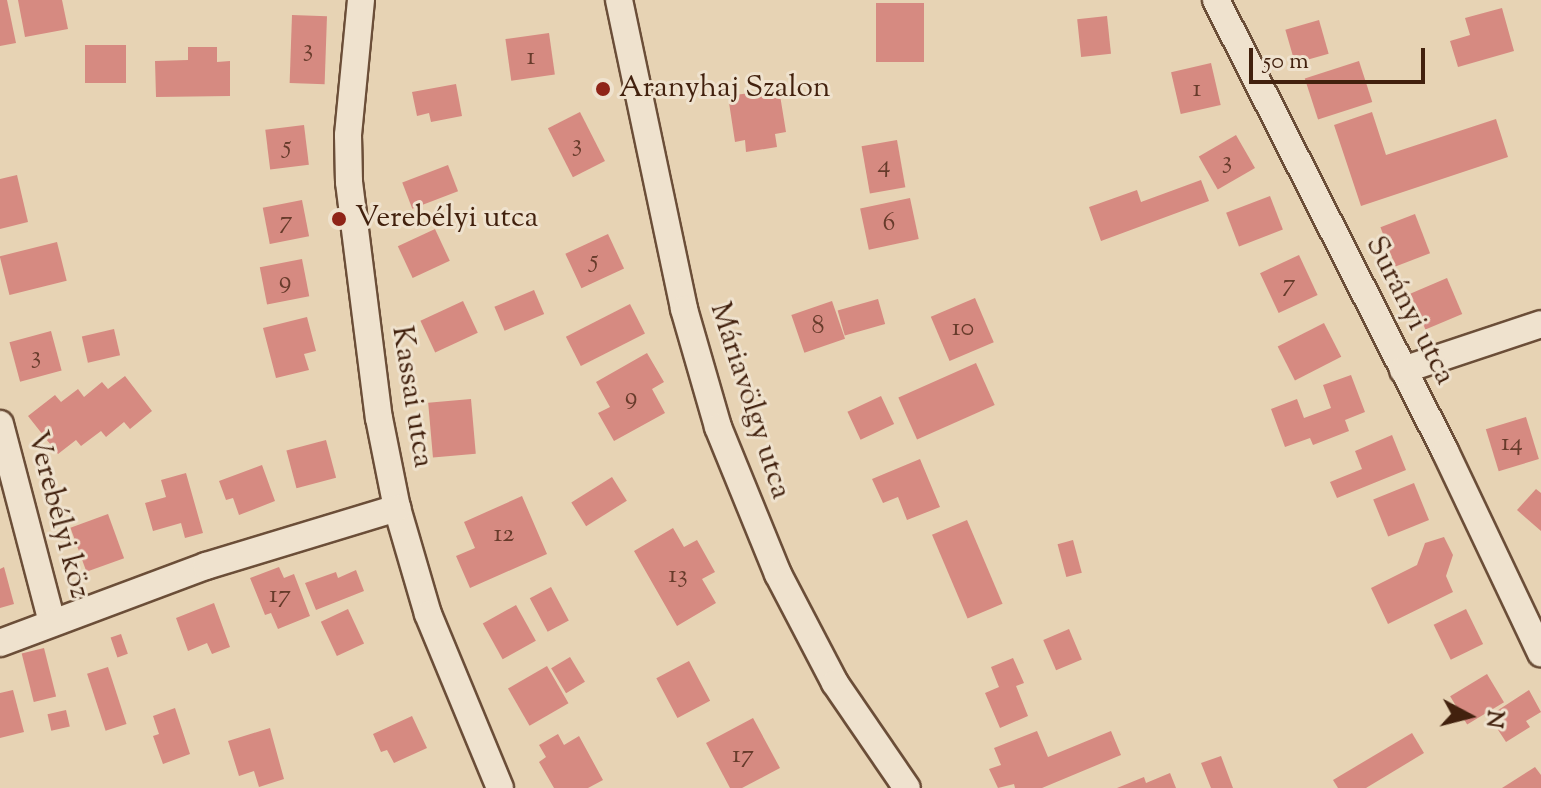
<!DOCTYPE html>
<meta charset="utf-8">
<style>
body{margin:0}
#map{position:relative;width:1541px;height:788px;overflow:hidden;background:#e7d3b4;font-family:"Sorts Mill Goudy",serif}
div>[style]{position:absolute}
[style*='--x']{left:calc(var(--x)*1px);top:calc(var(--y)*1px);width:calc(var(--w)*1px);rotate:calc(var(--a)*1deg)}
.building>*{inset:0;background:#d68a81;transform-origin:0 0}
.roads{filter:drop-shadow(2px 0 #6b4e38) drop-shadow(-2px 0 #6b4e38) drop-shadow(0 2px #6b4e38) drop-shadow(0 -2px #6b4e38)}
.street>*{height:26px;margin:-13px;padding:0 13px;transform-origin:13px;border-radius:13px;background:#efe2ce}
.dots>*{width:22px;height:22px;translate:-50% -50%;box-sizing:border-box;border:4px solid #efe2ce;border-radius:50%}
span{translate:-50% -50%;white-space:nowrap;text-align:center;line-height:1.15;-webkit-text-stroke:6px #efe2ce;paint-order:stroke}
.number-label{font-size:26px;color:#673b2b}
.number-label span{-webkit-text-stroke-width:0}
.poi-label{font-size:30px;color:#42210e}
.left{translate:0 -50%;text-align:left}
.street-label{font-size:30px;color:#42210e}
.north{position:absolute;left:1429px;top:676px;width:80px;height:80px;-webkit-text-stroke:6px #efe2ce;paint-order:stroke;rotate:97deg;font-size:22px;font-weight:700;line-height:32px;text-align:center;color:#42210e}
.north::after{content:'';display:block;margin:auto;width:28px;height:36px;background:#42210e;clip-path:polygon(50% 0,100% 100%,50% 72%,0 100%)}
.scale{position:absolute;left:1249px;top:48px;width:176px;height:36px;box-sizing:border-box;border:4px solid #42210e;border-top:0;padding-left:10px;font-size:24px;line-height:28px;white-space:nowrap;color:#42210e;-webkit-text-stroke:6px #efe2ce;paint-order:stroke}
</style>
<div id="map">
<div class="building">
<div style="clip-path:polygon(0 0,7px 0,16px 43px,0 46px)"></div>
<div style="clip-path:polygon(18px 0,62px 0,68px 29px,25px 37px)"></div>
<div style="left:924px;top:3px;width:59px;height:48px;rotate:90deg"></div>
<div style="clip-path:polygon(1502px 8px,1514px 51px,1458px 67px,1450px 41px,1470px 35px,1465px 18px)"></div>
<div style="left:292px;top:15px;width:35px;height:68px;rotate:2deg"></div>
<div style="left:1107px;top:16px;width:38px;height:30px;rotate:84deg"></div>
<div style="left:1319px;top:20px;width:35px;height:35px;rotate:74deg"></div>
<div style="left:549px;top:33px;width:42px;height:44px;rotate:82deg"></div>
<div style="left:85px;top:45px;width:41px;height:38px"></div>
<div style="clip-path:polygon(188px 47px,217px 47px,217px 62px,230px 61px,230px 96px,156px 97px,155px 61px,188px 60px)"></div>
<div style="left:1359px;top:61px;width:43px;height:57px;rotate:72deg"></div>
<div style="left:1211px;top:63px;width:43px;height:41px;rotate:77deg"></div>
<div style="clip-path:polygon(456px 84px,462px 116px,431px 122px,429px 113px,417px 116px,412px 92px)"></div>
<div style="clip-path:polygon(779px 89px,786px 132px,775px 134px,777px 147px,746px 152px,745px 140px,735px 142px,728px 96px)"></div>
<div style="left:580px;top:112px;width:55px;height:36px;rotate:63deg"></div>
<div style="clip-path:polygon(1372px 112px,1386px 155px,1496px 119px,1508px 157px,1361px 206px,1334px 125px)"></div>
<div style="left:304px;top:125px;width:40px;height:39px;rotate:83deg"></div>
<div style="left:1236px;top:135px;width:38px;height:43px;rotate:60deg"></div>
<div style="left:897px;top:140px;width:48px;height:36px;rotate:80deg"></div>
<div style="left:448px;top:165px;width:28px;height:49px;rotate:69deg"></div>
<div style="clip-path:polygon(17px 175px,28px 222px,0 229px,0 179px)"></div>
<div style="clip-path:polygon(1201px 180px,1209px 201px,1101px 241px,1089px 207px,1137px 190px,1141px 202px)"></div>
<div style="left:1270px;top:196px;width:36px;height:47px;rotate:69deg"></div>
<div style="left:910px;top:198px;width:42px;height:51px;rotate:78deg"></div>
<div style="left:302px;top:200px;width:37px;height:40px;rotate:79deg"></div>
<div style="left:1415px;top:214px;width:42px;height:37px;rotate:69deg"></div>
<div style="left:435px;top:229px;width:35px;height:41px;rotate:65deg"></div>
<div style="left:608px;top:234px;width:38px;height:47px;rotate:65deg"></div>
<div style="left:57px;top:242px;width:40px;height:59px;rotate:76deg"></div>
<div style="left:1299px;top:255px;width:44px;height:43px;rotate:65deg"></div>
<div style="left:302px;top:259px;width:38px;height:43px;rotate:79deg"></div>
<div style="left:1447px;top:278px;width:39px;height:40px;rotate:67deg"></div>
<div style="left:534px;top:290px;width:26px;height:43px;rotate:67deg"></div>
<div style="left:975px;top:298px;width:48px;height:48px;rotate:67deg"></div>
<div style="left:878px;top:299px;width:26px;height:42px;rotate:74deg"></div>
<div style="left:463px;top:301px;width:35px;height:47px;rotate:65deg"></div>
<div style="left:832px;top:301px;width:40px;height:43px;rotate:71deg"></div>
<div style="left:630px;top:304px;width:33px;height:72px;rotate:63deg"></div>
<div style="clip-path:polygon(307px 317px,316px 351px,304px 354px,309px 370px,276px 378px,263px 328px)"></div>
<div style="left:1324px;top:323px;width:38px;height:52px;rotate:63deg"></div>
<div style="left:114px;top:329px;width:27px;height:33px;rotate:77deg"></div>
<div style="left:51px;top:331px;width:41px;height:43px;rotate:75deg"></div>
<div style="clip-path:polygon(647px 353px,664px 382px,652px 389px,665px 413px,614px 441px,598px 413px,610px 407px,596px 382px)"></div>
<div style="left:976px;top:363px;width:46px;height:85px;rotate:66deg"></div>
<div style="clip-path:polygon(1351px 375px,1365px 412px,1345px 420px,1349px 431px,1313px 445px,1310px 438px,1285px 447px,1271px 409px,1297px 399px,1304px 418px,1331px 408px,1323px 385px)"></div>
<div style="clip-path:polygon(125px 376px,152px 411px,130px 429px,124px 422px,106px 437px,101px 431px,81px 446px,76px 440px,58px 454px,28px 416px,55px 395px,61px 402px,78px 389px,84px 397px,102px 382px,108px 389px)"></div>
<div style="left:881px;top:396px;width:31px;height:37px;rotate:65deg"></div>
<div style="left:471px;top:399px;width:55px;height:43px;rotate:85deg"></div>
<div style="left:1526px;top:417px;width:44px;height:42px;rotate:73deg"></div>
<div style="clip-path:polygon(1392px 435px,1406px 470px,1337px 498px,1330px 482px,1362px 469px,1355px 451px)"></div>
<div style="left:326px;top:440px;width:39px;height:41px;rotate:75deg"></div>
<div style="clip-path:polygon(920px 459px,940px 507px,907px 520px,898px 497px,883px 503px,872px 479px)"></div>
<div style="clip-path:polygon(262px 465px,275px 501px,239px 515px,233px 498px,226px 500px,219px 481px)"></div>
<div style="clip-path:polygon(186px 473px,203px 533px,185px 538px,181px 523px,153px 531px,145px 503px,166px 497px,161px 480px)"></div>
<div style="left:612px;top:477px;width:28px;height:48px;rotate:58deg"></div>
<div style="left:1414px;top:483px;width:40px;height:44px;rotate:68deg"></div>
<div style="clip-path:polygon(1536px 489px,1541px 493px,1541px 531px,1517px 510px)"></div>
<div style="clip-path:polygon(522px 496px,547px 554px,470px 588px,456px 556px,475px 548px,464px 522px)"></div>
<div style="left:108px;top:514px;width:47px;height:40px;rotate:70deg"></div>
<div style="left:967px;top:520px;width:91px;height:38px;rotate:67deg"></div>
<div style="clip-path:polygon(673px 528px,684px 547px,697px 540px,715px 572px,702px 579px,716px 603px,677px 626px,634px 551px)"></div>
<div style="clip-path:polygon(1444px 537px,1453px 555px,1446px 576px,1453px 592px,1388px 624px,1371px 588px,1417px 565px,1425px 543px)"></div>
<div style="left:1073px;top:540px;width:34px;height:16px;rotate:75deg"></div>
<div style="clip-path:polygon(4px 567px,14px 604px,0 608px,0 569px)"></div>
<div style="clip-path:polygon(279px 567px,284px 578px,294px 574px,310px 616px,278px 629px,271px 613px,265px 615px,250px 578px)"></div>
<div style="clip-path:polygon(356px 570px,364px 591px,316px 610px,305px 583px,336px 572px,338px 578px)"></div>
<div style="left:551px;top:587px;width:38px;height:24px;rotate:62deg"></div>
<div style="clip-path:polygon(214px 603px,230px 647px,212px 654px,207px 643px,188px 651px,176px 618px)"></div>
<div style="left:516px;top:605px;width:41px;height:38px;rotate:61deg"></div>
<div style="left:348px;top:609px;width:38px;height:30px;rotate:65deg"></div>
<div style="left:1466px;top:609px;width:39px;height:36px;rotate:64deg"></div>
<div style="left:1069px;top:629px;width:33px;height:28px;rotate:67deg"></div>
<div style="left:121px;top:634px;width:21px;height:11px;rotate:71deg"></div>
<div style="left:44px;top:648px;width:50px;height:23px;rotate:76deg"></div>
<div style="left:570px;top:657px;width:29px;height:22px;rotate:59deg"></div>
<div style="clip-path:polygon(1013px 658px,1024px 683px,1016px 686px,1028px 716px,1000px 728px,985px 693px,999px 687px,991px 667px)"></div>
<div style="left:689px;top:661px;width:45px;height:37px;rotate:62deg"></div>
<div style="left:547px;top:666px;width:43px;height:45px;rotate:60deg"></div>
<div style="left:108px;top:667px;width:60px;height:22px;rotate:72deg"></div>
<div style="left:1487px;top:674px;width:33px;height:43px;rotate:59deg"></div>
<div style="clip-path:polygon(13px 690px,24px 732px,0 738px,0 693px)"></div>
<div style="clip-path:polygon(1529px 690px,1541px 712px,1526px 721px,1530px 727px,1506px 742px,1489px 716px)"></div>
<div style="clip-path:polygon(175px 708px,190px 754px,163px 764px,153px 736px,159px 734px,153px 716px)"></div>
<div style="left:66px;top:710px;width:17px;height:19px;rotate:77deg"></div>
<div style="clip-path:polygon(412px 716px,427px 748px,394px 763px,387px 750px,381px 752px,373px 734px)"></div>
<div style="clip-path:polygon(753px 718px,780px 768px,742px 788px,730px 788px,706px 743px)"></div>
<div style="clip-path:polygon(270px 728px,284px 779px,259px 787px,254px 771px,239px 776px,228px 741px)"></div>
<div style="clip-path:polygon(1037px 731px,1048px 757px,1111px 731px,1121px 755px,1042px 788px,1015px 788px,1014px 784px,998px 788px,989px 769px,1001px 765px,994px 748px)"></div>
<div style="clip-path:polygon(1412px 733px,1424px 753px,1366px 788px,1338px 788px,1333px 780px)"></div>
<div style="clip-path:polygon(558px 734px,564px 745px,579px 736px,603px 780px,588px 788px,554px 788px,539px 762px,546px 757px,539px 745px)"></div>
<div style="clip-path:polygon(1221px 756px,1233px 788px,1211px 788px,1201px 763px)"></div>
<div style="clip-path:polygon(1535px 767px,1541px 775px,1541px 788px,1502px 788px)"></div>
<div style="clip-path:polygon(1170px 773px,1176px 788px,1117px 788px,1144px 777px,1146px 783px)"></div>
</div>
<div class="roads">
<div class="street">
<div style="--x:361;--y:0;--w:136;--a:95.5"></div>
<div style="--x:348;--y:135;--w:47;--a:88.8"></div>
<div style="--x:349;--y:182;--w:238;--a:82.8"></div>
<div style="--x:379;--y:418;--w:92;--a:78.7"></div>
<div style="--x:397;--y:508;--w:110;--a:73.7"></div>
<div style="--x:428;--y:614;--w:188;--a:67.5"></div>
<div style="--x:619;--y:0;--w:316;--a:78.1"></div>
<div style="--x:684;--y:309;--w:123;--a:73.9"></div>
<div style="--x:718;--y:427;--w:159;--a:67.8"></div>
<div style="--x:778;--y:574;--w:123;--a:62.4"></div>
<div style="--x:835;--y:683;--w:127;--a:55.6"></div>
<div style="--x:1216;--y:0;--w:506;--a:63.08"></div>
<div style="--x:1445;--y:451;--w:224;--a:64.6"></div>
<div style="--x:1403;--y:370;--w:145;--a:-18.4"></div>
<div style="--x:0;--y:424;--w:205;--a:75.3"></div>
<div style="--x:0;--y:643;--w:220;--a:-20.5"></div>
<div style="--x:206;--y:566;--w:200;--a:-16.9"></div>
</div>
</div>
<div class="dots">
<div style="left:603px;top:89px;background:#8f2418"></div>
<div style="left:339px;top:219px;background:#8f2418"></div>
</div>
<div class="number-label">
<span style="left:308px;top:50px">3</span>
<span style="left:531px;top:58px">1</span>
<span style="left:1197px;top:90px">1</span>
<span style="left:577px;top:145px">3</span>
<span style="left:287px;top:147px">5</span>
<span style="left:1227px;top:162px">3</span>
<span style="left:884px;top:166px">4</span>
<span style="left:286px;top:222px">7</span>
<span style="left:889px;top:224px">6</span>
<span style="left:594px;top:261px">5</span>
<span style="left:285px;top:282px">9</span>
<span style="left:1289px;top:285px">7</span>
<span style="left:818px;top:327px">8</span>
<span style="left:963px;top:329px">10</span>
<span style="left:36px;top:357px">3</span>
<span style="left:631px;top:398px">9</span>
<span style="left:1512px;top:444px">14</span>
<span style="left:504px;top:535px">12</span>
<span style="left:678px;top:576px">13</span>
<span style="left:280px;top:596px">17</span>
<span style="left:743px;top:756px">17</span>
</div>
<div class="poi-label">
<span class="left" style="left:619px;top:89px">Aranyhaj Szalon</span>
<span class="left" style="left:355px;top:219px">Verebélyi utca</span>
</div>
<div class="street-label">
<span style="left:1409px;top:311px;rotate:63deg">Surányi utca</span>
<span style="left:411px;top:397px;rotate:81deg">Kassai utca</span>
<span style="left:749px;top:401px;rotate:72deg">Máriavölgy utca</span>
<span style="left:57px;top:515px;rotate:75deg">Verebélyi köz</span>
</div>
<div class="north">N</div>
<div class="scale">50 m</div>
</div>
